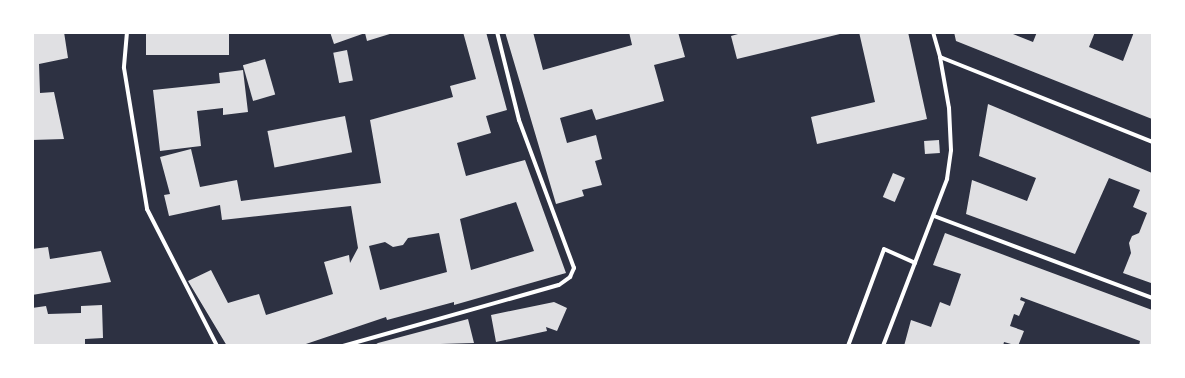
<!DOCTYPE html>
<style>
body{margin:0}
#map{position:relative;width:1185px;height:378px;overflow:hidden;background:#2d3142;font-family:"Fira Sans",sans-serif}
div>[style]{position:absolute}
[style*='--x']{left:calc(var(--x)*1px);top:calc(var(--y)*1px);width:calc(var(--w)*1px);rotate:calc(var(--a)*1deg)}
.building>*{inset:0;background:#e0e0e3;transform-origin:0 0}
.service>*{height:4px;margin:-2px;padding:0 2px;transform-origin:2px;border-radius:2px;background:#fff}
span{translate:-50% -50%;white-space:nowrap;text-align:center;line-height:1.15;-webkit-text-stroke:4.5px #fff;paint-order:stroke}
.frame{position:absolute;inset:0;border:34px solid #fff;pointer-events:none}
</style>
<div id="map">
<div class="building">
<div style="clip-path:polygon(32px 32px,64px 32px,68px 58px,39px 64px,40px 93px,54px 92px,64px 139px,32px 140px)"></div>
<div style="left:146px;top:32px;width:83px;height:23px"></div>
<div style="clip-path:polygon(330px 32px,393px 32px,393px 33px,367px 41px,365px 33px,334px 44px)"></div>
<div style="clip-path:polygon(evenodd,463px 32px,486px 32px,507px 110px,486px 116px,491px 133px,457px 143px,466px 176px,525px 160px,566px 273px,454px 305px,454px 302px,387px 320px,386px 317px,300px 346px,227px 346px,188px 281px,211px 270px,228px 303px,259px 294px,266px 315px,333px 294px,324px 262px,349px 255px,350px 263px,358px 248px,351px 206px,222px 220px,220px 205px,169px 216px,164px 195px,170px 194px,160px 157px,191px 149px,200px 187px,237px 180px,241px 201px,381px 183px,370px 120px,453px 97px,450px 86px,476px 79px,463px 32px,516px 202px,534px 251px,471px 270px,460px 219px,516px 202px,463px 32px,439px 233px,447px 272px,380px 290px,369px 246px,385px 242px,393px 247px,403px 245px,408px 238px,439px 233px)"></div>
<div style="clip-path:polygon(505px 32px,533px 32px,543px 70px,632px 45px,629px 32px,678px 32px,685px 57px,654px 65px,664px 101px,596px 120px,592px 109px,560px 118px,567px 143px,596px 135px,602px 159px,595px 161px,602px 185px,582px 190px,584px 196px,556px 204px)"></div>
<div style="clip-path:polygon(745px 32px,844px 32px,844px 33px,737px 59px,731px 36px)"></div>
<div style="clip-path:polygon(859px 32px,908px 32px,927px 119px,817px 144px,811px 117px,875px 102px)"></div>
<div style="clip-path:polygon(954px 32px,1008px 32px,1033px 42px,1037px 32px,1095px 32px,1089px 47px,1123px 61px,1134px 32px,1152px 32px,1152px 119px,956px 41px)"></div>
<div style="left:347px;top:50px;width:31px;height:14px;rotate:79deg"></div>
<div style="left:265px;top:59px;width:37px;height:23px;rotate:74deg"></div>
<div style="clip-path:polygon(243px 70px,248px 112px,223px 115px,223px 108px,197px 111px,201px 146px,160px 151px,153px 90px,220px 83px,219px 73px)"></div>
<div style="clip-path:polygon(988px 104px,1152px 173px,1152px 288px,1151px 283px,1123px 273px,1131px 253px,1129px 243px,1132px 236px,1139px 233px,1147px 213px,1133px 207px,1140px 190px,1109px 178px,1075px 254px,966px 214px,972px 180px,1027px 201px,1036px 178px,979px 156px)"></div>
<div style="left:345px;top:116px;width:37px;height:79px;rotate:79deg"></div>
<div style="left:939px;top:140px;width:13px;height:15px;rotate:86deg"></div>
<div style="left:893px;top:173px;width:13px;height:26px;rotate:23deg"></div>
<div style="clip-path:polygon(945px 233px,1152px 310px,1152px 346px,1139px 346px,1140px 341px,1021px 297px,1020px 300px,1025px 302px,1019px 316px,1014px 314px,1010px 326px,1024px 331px,1018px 346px,1004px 342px,1003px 346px,904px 346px,911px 320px,931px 327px,940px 302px,950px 306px,961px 274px,933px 265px)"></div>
<div style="clip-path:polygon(48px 247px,50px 259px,101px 251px,111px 282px,32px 295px,32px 249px)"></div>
<div style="clip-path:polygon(554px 302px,567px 308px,557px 331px,546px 327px,547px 331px,496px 342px,491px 315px)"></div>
<div style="clip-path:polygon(102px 305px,103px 338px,85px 339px,85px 346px,32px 346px,32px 308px,46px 306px,48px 314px,81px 313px,81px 306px)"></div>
<div style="clip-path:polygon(468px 319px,474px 343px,373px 346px,378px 343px)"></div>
</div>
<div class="service">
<div style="--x:127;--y:32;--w:36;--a:95"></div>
<div style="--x:124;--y:68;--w:143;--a:80.7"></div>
<div style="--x:147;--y:209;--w:154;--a:62.9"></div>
<div style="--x:933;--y:32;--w:26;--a:74"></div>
<div style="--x:940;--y:57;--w:228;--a:21.8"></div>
<div style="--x:934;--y:216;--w:233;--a:20.6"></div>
<div style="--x:343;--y:346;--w:224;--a:-15.8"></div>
<div style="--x:559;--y:285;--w:14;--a:-36"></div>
<div style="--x:570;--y:277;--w:10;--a:-66"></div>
<div style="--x:574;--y:268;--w:158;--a:-110.4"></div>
<div style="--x:519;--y:120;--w:91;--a:-104"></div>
<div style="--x:848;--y:346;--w:103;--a:-69.6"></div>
<div style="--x:884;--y:249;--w:34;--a:24"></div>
<div style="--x:883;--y:346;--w:179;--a:-69"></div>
<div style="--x:947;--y:179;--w:29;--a:-82"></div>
<div style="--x:951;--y:150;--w:42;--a:-92.7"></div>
<div style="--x:949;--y:108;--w:52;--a:-100"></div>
</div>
<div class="frame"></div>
</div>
